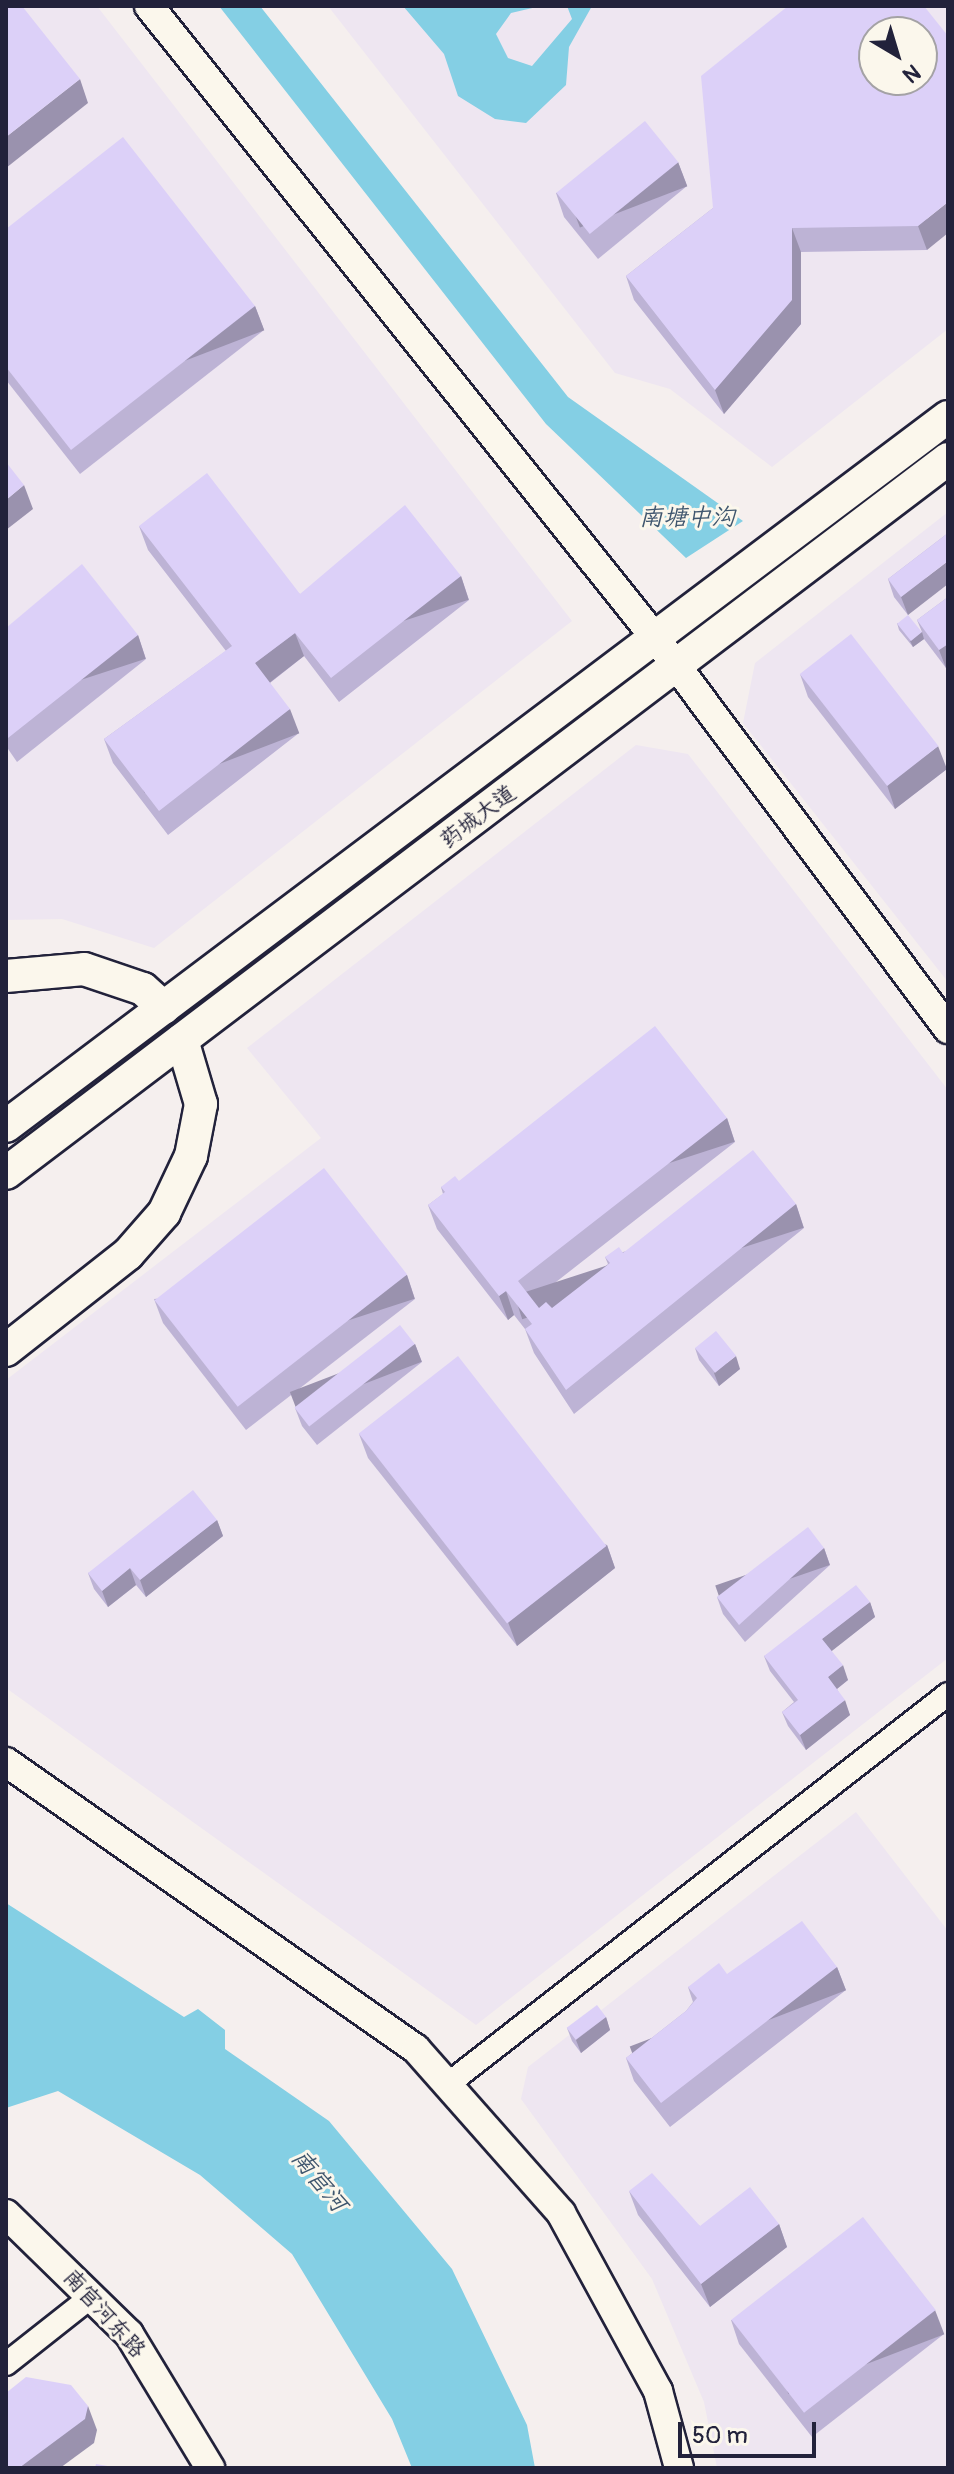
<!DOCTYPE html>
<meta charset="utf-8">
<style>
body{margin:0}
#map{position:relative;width:954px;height:2474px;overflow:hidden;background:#f5efee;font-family:Pangolin,"LXGW WenKai TC",sans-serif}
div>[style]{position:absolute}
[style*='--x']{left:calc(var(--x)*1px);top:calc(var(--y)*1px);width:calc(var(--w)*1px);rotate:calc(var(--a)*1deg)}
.built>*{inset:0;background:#eee6f1}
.water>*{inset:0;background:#84cfe4}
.roads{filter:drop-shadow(2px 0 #22223b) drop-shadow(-2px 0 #22223b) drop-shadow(0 2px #22223b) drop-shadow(0 -2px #22223b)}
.minor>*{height:22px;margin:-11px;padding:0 11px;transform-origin:11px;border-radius:11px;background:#fbf7ec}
.tertiary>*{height:28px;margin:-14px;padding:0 14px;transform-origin:14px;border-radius:14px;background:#fbf7ec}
.secondary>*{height:32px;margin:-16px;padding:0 16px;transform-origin:16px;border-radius:16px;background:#fbf7ec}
.wall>*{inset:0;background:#bdb3d5}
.shaded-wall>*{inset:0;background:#9a92ae;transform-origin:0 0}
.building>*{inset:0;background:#dcd0f8;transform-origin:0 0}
span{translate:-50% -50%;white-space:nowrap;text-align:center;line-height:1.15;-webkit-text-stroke:6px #fbf7ec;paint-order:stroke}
.street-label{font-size:22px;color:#22223b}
.water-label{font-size:24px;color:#3f566e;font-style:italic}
.frame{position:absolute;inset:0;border:8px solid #22223b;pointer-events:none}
.north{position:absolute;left:858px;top:16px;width:80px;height:80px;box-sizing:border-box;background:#fbf7ec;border:2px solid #a4a2a5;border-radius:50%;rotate:142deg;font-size:22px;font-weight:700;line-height:32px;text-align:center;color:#22223b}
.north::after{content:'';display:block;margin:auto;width:28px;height:36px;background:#22223b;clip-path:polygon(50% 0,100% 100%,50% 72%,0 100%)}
.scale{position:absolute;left:678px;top:2422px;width:138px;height:36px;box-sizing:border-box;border:4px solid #22223b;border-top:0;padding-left:10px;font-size:24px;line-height:28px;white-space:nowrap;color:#22223b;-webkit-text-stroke:6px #fbf7ec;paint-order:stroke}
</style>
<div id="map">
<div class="built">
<div style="clip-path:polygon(6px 6px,97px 6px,572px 621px,154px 948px,62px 919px,6px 920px)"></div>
<div style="clip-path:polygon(evenodd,328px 6px,948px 6px,948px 329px,772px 467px,670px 389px,615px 373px,328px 6px,874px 32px,922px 32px,922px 80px,874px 80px,874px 32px)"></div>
<div style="clip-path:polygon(948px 512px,948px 982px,743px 723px,755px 663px)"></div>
<div style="clip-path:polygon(636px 745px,688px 754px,948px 1090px,948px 1658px,476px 2025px,6px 1688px,6px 1380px,321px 1138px,247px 1048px)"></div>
<div style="clip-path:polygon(856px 1812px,948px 1931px,948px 2468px,717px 2468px,704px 2402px,652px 2279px,521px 2099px,528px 2067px)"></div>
</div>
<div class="water">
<div style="clip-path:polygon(219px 6px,260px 6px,568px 397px,743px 521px,686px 558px,546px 424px)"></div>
<div style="clip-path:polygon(403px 6px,541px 6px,511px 13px,496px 34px,508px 58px,532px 66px,572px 19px,567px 6px,592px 6px,569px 47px,566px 85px,526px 123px,495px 119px,458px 96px,444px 54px)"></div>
<div style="clip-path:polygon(6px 1903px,184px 2017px,198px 2009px,225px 2030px,225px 2049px,329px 2121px,452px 2269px,527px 2425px,535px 2468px,412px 2468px,392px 2419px,292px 2254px,200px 2175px,58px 2091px,6px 2108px)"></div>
</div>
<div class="roads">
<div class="minor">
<div style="--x:448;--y:2084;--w:634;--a:-37.95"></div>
<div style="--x:6;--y:2364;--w:110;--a:-38.3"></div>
</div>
<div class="tertiary">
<div style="--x:149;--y:6;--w:812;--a:51.3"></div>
<div style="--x:657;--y:640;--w:486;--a:53.2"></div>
<div style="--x:6;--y:1762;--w:500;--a:34.99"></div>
<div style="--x:416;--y:2049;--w:219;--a:48.5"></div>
<div style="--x:561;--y:2213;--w:203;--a:61.4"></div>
<div style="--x:658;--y:2391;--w:80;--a:74.7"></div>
<div style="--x:6;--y:2214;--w:172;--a:44.3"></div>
<div style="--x:129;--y:2334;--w:157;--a:58.8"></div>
</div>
<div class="secondary">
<div style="--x:6;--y:976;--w:78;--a:-5.1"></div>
<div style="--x:84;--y:969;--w:62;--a:18.7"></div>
<div style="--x:143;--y:989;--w:28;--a:42"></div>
<div style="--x:6;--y:1126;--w:1179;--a:-36.97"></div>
<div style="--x:6;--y:1173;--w:1182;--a:-37.16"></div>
<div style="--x:6;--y:1350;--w:155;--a:-38.2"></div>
<div style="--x:128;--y:1254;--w:55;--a:-48.7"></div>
<div style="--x:164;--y:1213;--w:63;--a:-64.7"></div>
<div style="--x:191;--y:1156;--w:53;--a:-79.1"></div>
<div style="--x:201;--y:1104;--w:67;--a:-106.5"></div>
</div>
</div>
<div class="wall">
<div style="clip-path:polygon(924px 6px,927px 250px,801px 252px,801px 324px,724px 414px,634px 300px,626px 276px,713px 208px)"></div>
<div style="clip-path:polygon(678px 162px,687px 186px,598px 259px,564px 217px,556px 193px)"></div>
<div style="clip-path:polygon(6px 229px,255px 306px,264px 330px,80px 474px,6px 380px)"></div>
<div style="clip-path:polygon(139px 526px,300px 594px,461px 576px,469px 600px,339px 702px,304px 656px,270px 683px,299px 733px,168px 835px,113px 763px,104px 739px,226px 651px,148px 550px)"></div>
<div style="clip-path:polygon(948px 533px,908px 615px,894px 597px,888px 579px)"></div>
<div style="clip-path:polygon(948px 597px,946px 668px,924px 639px,913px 647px,899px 630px,897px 623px,922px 632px,917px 620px)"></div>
<div style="clip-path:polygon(6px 628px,138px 635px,146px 659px,17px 762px,6px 746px)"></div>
<div style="clip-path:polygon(800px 674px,947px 769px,895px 809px,808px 697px)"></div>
<div style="clip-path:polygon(727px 1118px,735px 1142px,533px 1300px,539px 1308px,552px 1308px,608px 1264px,605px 1257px,796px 1204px,804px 1228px,574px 1414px,534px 1353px,525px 1329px,514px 1315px,508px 1320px,437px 1229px,428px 1205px,443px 1194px,441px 1187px,459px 1181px)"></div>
<div style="clip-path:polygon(407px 1275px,415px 1299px,246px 1430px,163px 1323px,154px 1299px)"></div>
<div style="clip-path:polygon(415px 1344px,422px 1362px,317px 1445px,302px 1426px,295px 1408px)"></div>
<div style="clip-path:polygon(695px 1348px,740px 1369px,719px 1386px,699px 1360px)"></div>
<div style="clip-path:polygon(359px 1434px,607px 1545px,615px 1568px,517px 1646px,368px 1458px)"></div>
<div style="clip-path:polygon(217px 1520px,223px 1536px,146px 1597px,136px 1585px,108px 1607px,94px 1589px,88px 1573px)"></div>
<div style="clip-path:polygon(824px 1548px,830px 1565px,745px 1642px,723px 1614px,717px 1597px)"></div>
<div style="clip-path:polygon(870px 1602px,875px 1617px,831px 1651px,848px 1680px,837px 1689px,850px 1715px,806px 1750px,788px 1726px,782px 1712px,794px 1702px,770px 1671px,764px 1656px)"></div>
<div style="clip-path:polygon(837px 1967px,846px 1990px,670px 2127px,634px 2081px,626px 2058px,686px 2011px,693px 2002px,688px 1987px,727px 1974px)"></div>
<div style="clip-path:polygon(606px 2017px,610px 2030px,581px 2053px,572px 2041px,567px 2028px)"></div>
<div style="clip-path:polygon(629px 2191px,700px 2226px,779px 2224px,787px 2247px,710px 2307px,638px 2215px)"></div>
<div style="clip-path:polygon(731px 2320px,944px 2334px,812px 2437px,739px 2344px)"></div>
</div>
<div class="shaded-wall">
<div style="clip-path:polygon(80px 79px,88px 103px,6px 168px,6px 137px)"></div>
<div style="left:678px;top:162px;width:26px;height:115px;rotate:69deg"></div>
<div style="clip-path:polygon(948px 202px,948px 233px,927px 250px,918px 226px)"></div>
<div style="clip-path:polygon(792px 228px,801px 252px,801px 324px,724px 414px,715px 390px)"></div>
<div style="left:255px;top:306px;width:26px;height:234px;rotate:69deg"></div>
<div style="clip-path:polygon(24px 485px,33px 509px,6px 530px,6px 500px)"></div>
<div style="clip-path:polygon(948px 561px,948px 584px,908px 615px,901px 597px)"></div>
<div style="left:461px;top:576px;width:25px;height:165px;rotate:72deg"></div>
<div style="clip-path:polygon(922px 632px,924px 639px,913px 647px,910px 641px)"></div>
<div style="clip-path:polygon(295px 633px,304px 656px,264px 687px,255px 663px)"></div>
<div style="left:138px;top:635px;width:25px;height:166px;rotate:72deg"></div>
<div style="clip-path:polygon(948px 644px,948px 667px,946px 668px,939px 650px)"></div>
<div style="left:290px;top:709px;width:26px;height:166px;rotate:69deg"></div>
<div style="clip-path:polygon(938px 746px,947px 769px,895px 809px,887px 785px)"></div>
<div style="left:727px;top:1118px;width:25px;height:265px;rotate:72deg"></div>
<div style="left:796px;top:1204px;width:25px;height:296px;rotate:72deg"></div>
<div style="left:407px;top:1275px;width:25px;height:215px;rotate:72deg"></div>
<div style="clip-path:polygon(506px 1291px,514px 1315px,508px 1320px,499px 1296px)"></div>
<div style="left:415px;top:1344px;width:19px;height:134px;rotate:69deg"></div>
<div style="clip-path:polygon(736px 1356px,740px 1369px,719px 1386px,714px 1373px)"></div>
<div style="clip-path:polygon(217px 1520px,223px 1536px,146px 1597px,140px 1580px)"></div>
<div style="clip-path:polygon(607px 1545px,615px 1568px,517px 1646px,508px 1622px)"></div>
<div style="left:824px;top:1548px;width:18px;height:115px;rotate:71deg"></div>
<div style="clip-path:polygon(130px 1568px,136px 1585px,108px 1607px,102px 1591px)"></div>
<div style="clip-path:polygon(870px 1602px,875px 1617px,828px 1654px,822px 1639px)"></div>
<div style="clip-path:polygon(843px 1665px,848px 1680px,833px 1692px,828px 1677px)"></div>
<div style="clip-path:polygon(845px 1700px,850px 1715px,806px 1750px,800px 1735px)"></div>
<div style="left:837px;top:1967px;width:25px;height:222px;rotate:69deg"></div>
<div style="clip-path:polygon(606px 2017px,610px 2030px,581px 2053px,576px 2040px)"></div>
<div style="clip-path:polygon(779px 2224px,787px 2247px,710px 2307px,701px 2284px)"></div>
<div style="left:935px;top:2310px;width:26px;height:167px;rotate:69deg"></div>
<div style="clip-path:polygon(88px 2406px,97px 2430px,94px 2443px,60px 2468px,19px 2468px)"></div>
</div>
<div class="building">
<div style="clip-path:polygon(6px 6px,22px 6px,80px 79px,6px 137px)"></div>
<div style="clip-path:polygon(evenodd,788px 6px,924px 6px,948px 36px,948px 202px,918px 226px,792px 228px,792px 300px,715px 390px,626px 276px,713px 208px,701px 76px,788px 6px,874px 32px,922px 32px,922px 80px,874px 80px,874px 32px)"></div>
<div style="left:645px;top:121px;width:53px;height:114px;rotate:51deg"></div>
<div style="clip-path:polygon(123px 137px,255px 306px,71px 450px,6px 367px,6px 229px)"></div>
<div style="clip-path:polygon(6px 462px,24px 485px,6px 500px)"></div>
<div style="clip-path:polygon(207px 473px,300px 594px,405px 505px,461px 576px,331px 678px,295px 633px,255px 663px,290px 709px,159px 811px,104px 739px,232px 646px,139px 526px)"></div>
<div style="clip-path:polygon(948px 533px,948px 561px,901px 597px,888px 579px)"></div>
<div style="clip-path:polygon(82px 564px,138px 635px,8px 738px,6px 735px,6px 628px)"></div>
<div style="clip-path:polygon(948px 597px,948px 644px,939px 650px,917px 620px)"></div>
<div style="left:908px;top:615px;width:22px;height:14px;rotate:51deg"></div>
<div style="left:851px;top:634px;width:142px;height:65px;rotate:52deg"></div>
<div style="clip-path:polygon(655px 1026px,727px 1118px,518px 1281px,539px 1308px,546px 1302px,552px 1308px,610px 1263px,605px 1257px,619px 1247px,623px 1253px,753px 1150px,796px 1204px,566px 1390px,525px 1329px,532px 1324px,506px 1291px,499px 1296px,428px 1205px,445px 1192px,441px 1187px,455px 1176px,459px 1181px)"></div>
<div style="left:324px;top:1168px;width:135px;height:215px;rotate:52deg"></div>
<div style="left:400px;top:1325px;width:24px;height:134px;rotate:52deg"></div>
<div style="left:716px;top:1331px;width:32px;height:27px;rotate:51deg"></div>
<div style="left:458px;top:1356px;width:241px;height:126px;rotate:52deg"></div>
<div style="clip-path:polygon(193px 1490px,217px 1520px,140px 1580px,130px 1568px,102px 1591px,88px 1573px)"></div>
<div style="clip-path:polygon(808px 1527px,824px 1548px,739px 1625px,717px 1597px)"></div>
<div style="clip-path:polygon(856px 1585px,870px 1602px,822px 1639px,843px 1665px,828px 1677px,845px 1700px,800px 1735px,782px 1712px,798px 1700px,764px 1656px)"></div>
<div style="clip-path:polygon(802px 1921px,837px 1967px,661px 2103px,626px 2058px,686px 2011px,697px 1998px,688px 1987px,719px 1963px,727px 1974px)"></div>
<div style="left:597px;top:2005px;width:15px;height:38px;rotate:53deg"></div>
<div style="clip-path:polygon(652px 2173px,700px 2226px,750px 2187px,779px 2224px,701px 2284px,629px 2191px)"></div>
<div style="left:863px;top:2217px;width:118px;height:167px;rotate:52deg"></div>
<div style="clip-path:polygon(26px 2377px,71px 2385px,88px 2406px,85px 2419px,19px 2468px,6px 2468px,6px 2393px)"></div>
<div style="clip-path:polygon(96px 2464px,119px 2468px,95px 2468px)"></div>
</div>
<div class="street-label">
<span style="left:478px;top:817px;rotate:-37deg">药城大道</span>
<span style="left:104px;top:2314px;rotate:48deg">南官河东路</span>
</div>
<div class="water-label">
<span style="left:687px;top:518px">南塘中沟</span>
<span style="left:319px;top:2181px;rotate:51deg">南官河</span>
</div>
<div class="frame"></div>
<div class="north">N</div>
<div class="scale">50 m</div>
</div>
